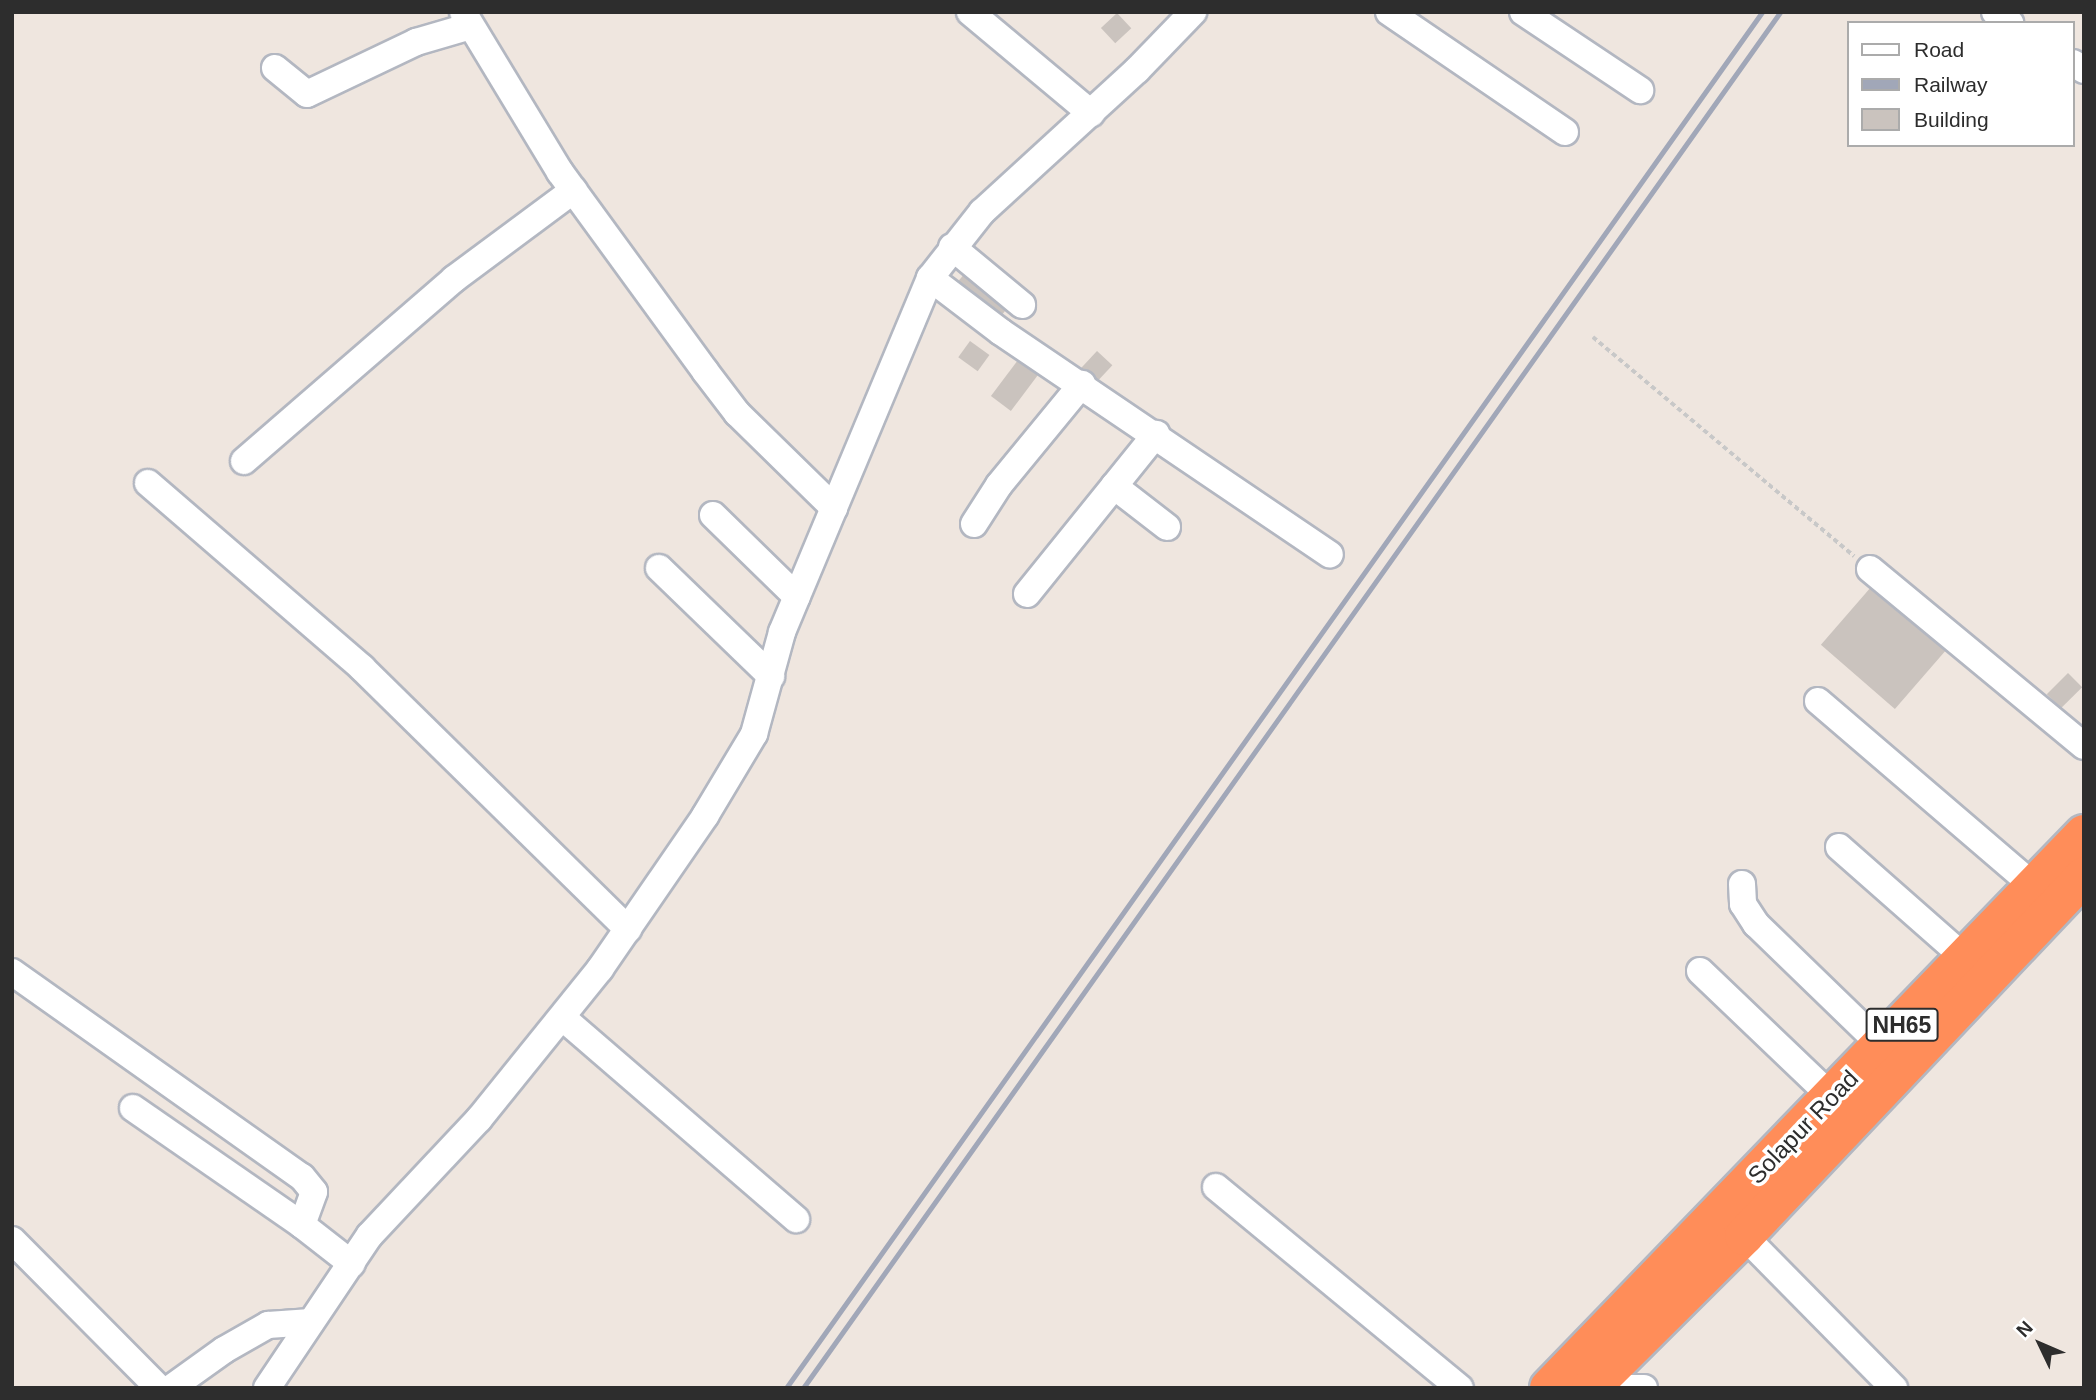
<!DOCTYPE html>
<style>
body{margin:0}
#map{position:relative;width:2096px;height:1400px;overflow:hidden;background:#efe6df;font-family:Arial,sans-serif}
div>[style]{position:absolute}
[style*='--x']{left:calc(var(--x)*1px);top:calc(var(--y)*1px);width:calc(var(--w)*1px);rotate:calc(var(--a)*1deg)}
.building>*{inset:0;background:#cac3be;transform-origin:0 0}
.path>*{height:3.5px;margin-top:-1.75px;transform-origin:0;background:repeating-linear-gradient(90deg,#c8c8c8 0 5px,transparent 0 8.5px)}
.roads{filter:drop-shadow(2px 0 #b3b7c1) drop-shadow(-2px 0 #b3b7c1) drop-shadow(0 2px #b3b7c1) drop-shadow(0 -2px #b3b7c1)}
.minor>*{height:26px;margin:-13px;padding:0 13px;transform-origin:13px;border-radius:13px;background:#fff}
.highway>*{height:38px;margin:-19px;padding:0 19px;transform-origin:19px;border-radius:19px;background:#ff8d59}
.rail>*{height:5px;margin:-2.5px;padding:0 2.5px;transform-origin:2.5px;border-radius:2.5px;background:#a1a7b8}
span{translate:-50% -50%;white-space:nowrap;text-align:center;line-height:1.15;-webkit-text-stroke:7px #fff;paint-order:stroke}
.shield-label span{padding:2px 5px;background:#fff;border:2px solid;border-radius:5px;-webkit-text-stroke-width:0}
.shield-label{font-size:23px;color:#2d2d2d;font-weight:700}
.street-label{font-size:24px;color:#2d2d2d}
.frame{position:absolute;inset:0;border:14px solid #2d2d2d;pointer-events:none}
.legend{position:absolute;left:1847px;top:21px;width:228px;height:126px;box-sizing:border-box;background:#fff;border:2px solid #ababab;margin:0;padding:9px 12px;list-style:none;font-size:21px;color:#2d2d2d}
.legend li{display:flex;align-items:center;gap:14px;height:35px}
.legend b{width:35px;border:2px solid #ababab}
.north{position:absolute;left:2005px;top:1309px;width:70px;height:70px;-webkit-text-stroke:5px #fff;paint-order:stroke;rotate:314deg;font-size:19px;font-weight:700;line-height:28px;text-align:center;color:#2d2d2d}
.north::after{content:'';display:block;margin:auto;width:24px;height:32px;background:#2d2d2d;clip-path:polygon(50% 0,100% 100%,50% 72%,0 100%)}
</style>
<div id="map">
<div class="building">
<div style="left:1117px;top:13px;width:21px;height:22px;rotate:47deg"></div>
<div style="left:966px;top:272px;width:55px;height:21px;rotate:40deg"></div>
<div style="left:970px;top:341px;width:24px;height:20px;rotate:36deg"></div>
<div style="left:1097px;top:351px;width:21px;height:27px;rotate:43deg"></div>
<div style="left:1018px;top:360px;width:25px;height:45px;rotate:37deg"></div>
<div style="left:1878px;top:579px;width:98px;height:87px;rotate:41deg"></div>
<div style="left:2068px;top:673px;width:20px;height:30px;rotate:45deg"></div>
</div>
<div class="path">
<div style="--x:1593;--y:337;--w:341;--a:40"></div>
</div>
<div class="roads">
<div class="minor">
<div style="--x:463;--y:12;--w:187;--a:58.8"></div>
<div style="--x:560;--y:172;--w:246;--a:53.9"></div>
<div style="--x:705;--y:371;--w:53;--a:52.7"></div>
<div style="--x:737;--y:413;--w:136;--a:44.4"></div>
<div style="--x:970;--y:12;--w:158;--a:39.9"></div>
<div style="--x:1389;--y:12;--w:213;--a:34.3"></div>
<div style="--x:1523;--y:12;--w:141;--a:33.7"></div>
<div style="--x:1995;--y:12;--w:19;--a:36"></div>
<div style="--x:2073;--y:63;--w:13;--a:32"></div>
<div style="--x:275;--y:68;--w:41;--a:39.1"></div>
<div style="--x:307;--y:94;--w:121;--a:-25.5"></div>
<div style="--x:416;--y:42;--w:57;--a:-16.2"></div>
<div style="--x:952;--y:247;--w:91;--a:39.6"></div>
<div style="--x:930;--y:278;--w:89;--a:37.3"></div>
<div style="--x:1001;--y:332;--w:397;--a:34.1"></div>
<div style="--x:244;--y:461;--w:278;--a:-40.9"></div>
<div style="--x:454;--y:279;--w:149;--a:-36.6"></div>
<div style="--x:148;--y:483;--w:283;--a:40.8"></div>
<div style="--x:362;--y:668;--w:373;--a:44.5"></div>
<div style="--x:1114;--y:486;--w:67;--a:37.7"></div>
<div style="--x:713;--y:515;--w:117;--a:44.3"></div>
<div style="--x:974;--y:524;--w:46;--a:-57.3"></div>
<div style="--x:999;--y:485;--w:131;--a:-50.6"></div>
<div style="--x:659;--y:568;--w:156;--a:44"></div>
<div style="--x:1870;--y:569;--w:278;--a:39.6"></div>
<div style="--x:1027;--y:594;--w:206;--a:-51.1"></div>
<div style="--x:1818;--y:701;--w:284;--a:40.6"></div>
<div style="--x:1839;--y:847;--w:168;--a:41.4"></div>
<div style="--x:1742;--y:884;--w:20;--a:87"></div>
<div style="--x:1743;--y:904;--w:24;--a:57"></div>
<div style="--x:1756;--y:924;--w:175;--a:44.1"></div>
<div style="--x:1700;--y:971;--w:182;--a:43.7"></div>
<div style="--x:12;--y:972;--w:355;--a:35.3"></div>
<div style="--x:302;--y:1177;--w:19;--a:51"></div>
<div style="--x:314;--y:1192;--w:35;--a:110"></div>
<div style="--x:302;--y:1225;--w:63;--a:38"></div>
<div style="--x:563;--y:1018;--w:308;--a:40.8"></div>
<div style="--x:133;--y:1108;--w:206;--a:34.7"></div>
<div style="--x:1216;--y:1187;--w:316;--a:39.5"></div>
<div style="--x:1744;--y:1236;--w:214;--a:45.4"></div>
<div style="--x:12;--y:1240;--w:209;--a:45.2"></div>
<div style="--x:171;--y:1388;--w:65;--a:-35.6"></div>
<div style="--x:224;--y:1350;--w:51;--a:-29.6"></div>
<div style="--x:268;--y:1325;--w:43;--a:-4"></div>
<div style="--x:267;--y:1388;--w:184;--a:-56.1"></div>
<div style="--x:370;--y:1235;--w:159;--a:-46.8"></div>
<div style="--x:479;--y:1119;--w:193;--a:-51.1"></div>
<div style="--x:600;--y:969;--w:186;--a:-55.5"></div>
<div style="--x:705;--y:816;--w:96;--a:-59.1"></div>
<div style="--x:754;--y:734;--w:106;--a:-74.6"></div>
<div style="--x:782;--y:632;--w:384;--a:-67.3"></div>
<div style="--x:930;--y:278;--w:84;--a:-51.8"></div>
<div style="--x:982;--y:212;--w:210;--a:-42.5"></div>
<div style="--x:1137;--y:70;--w:81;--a:-46"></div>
<div style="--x:1624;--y:1388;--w:20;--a:0"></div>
</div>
<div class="highway">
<div style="--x:1549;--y:1388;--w:770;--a:-46"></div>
<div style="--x:1591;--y:1388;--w:216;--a:-44.8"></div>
<div style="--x:1744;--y:1236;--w:495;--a:-46.6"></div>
</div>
</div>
<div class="rail">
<div style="--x:786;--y:1388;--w:1687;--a:-54.65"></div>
<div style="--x:803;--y:1388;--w:1688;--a:-54.62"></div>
</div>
<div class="shield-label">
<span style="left:1902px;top:1025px">NH65</span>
</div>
<div class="street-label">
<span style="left:1803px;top:1127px;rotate:-46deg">Solapur Road</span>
</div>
<div class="frame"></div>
<ul class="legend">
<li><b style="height:9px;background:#fff"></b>Road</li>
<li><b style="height:9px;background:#a1a7b8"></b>Railway</li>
<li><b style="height:19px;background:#cac3be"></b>Building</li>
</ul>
<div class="north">N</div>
</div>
